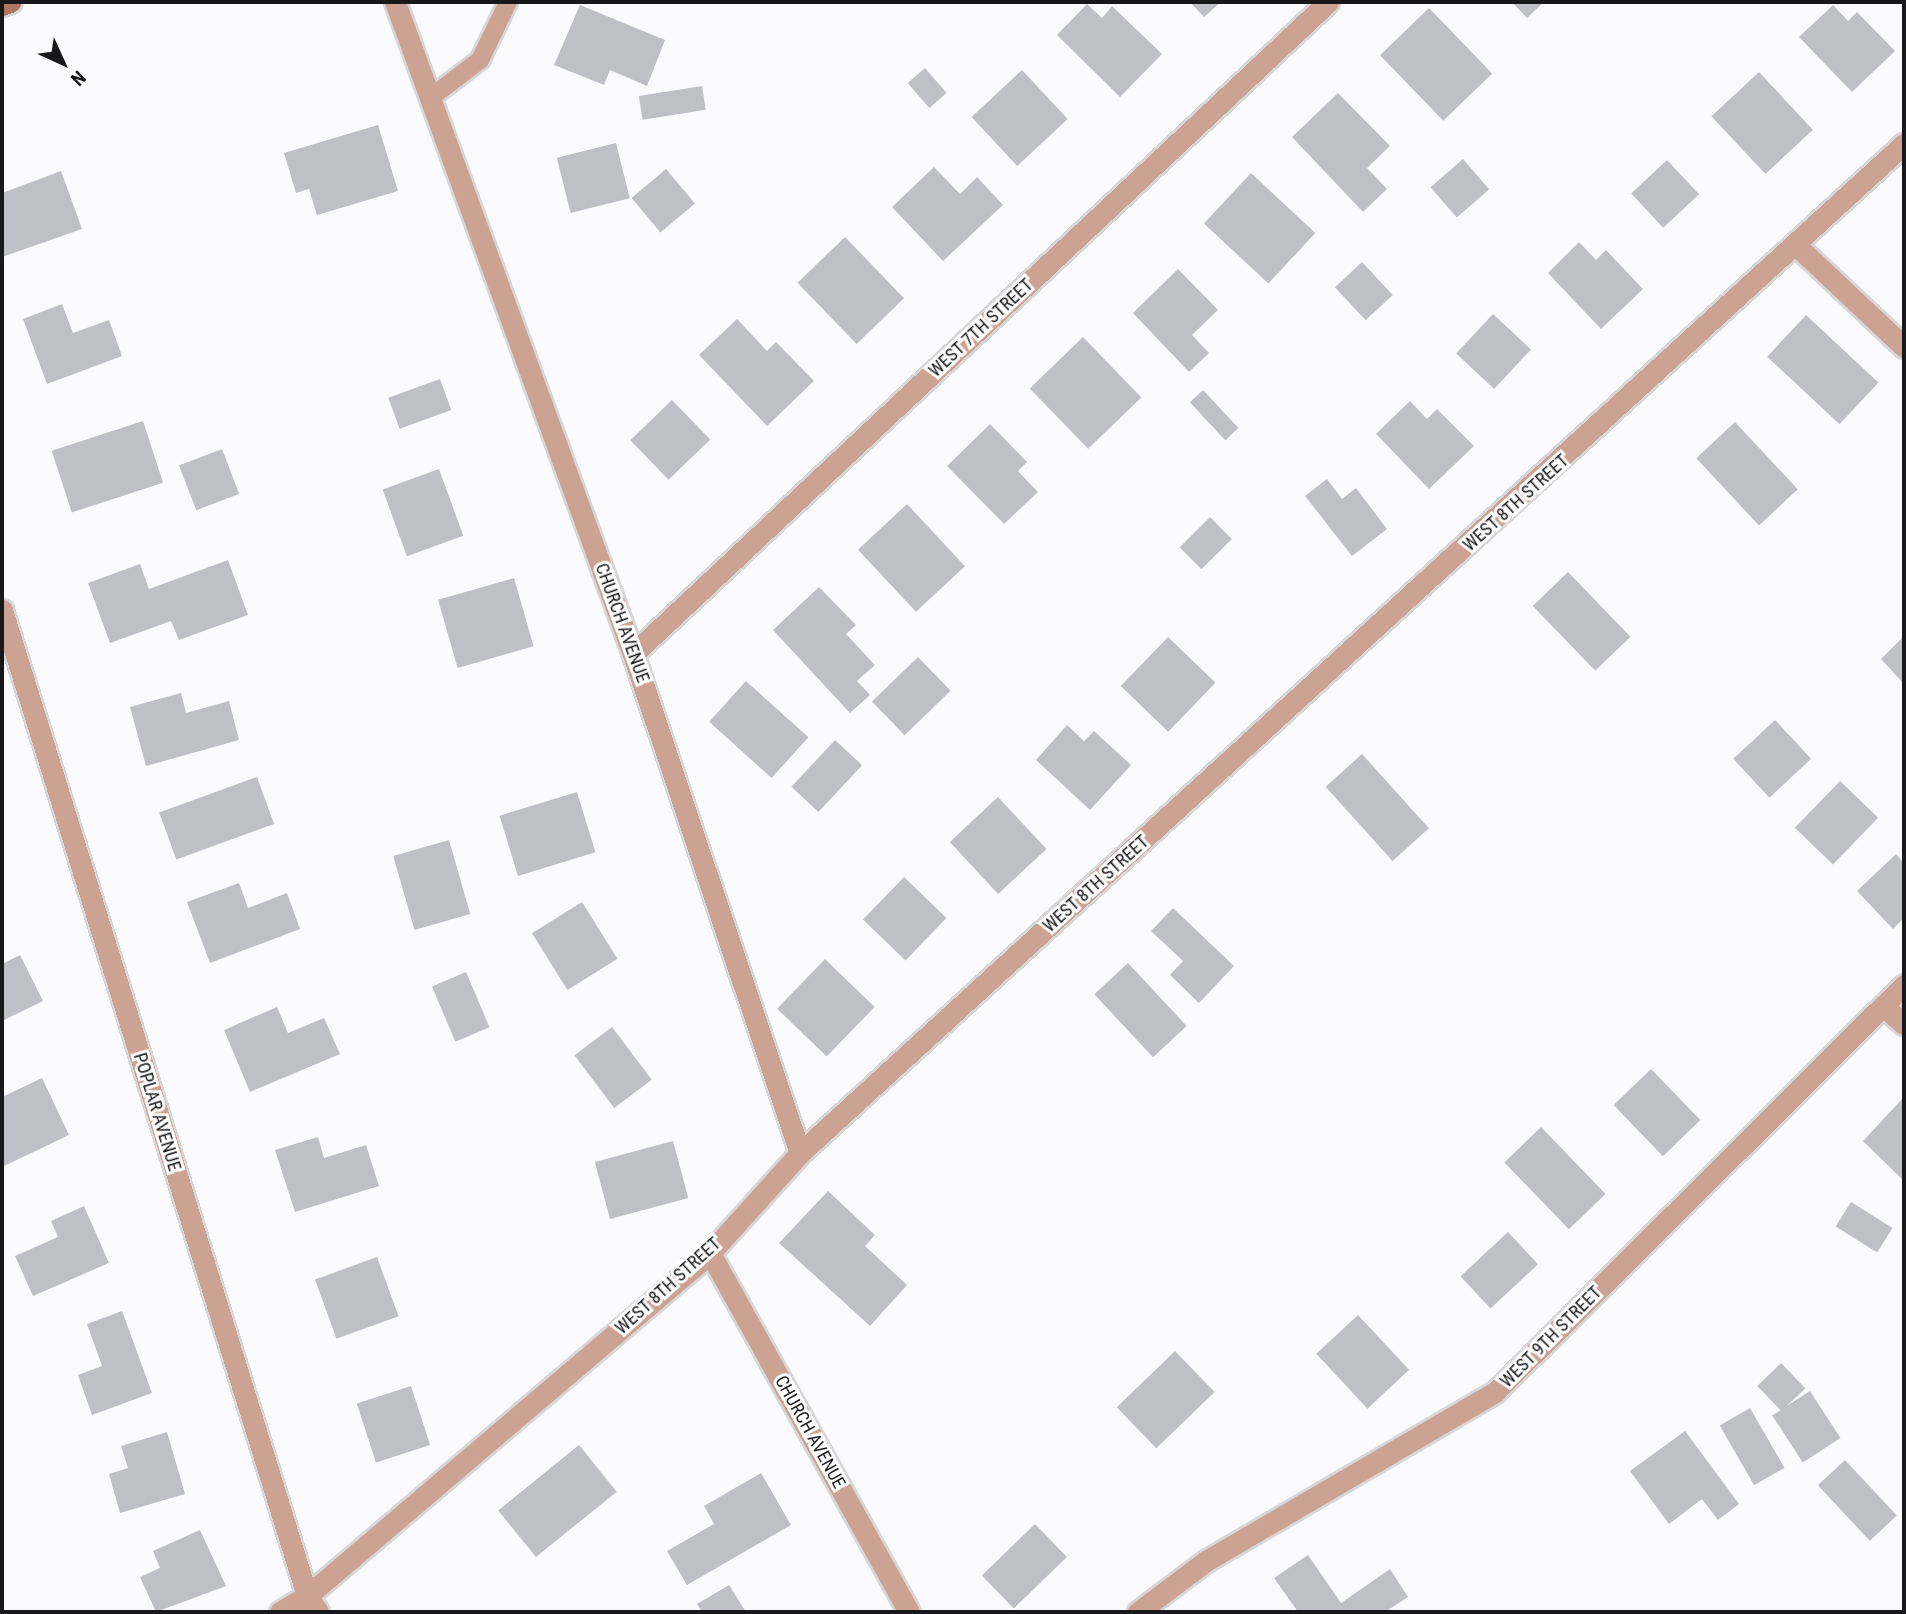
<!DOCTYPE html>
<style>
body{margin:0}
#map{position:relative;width:1906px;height:1614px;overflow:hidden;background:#fbfbfe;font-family:"Roboto Condensed",sans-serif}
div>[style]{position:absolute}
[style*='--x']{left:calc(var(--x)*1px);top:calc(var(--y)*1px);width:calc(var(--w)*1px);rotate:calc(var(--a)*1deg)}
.building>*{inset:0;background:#bfbfc6;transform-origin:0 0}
.roads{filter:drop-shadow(2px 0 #d7d7da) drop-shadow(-2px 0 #d7d7da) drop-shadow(0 2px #d7d7da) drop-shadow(0 -2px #d7d7da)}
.lane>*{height:18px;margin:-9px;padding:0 9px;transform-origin:9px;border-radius:9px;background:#cca293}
.street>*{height:21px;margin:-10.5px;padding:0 10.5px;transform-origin:10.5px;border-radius:10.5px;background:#cca293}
.secondary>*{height:21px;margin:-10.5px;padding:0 10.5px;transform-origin:10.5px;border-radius:10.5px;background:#b27660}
span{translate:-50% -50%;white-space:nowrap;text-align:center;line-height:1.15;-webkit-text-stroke:6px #fff;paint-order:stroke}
.street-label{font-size:18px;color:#18181a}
.frame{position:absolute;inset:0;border:4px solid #18181a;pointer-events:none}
.north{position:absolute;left:28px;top:28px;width:70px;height:70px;-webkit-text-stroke:5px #fff;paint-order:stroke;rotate:135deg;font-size:19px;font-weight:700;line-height:28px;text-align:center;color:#18181a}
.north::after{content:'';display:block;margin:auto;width:24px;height:32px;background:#18181a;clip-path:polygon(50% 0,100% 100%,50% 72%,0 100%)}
</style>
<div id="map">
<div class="building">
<div style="clip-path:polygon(1190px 2px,1221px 2px,1204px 17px)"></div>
<div style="clip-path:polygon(1512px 2px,1544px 2px,1527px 18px)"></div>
<div style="clip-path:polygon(1087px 4px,1102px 18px,1112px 6px,1162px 54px,1120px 97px,1057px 35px)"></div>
<div style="clip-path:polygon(580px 5px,665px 40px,647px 86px,610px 70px,604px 85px,554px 65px)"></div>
<div style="clip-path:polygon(1833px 5px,1848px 21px,1857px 12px,1895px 51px,1852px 92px,1799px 37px)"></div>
<div style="left:1429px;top:8px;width:91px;height:68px;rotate:46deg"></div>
<div style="left:925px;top:68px;width:33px;height:23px;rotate:49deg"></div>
<div style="left:1022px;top:70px;width:67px;height:69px;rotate:47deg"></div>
<div style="left:1759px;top:72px;width:79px;height:65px;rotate:47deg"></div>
<div style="left:702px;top:86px;width:24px;height:64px;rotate:81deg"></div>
<div style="clip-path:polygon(1338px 93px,1390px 146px,1367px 168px,1387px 189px,1363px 212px,1292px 137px)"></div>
<div style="clip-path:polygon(378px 125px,398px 191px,317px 215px,309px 189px,296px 193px,284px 153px)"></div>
<div style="left:616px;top:143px;width:57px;height:61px;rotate:76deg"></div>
<div style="left:1463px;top:159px;width:40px;height:43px;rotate:49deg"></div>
<div style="left:1667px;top:160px;width:47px;height:49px;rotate:47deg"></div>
<div style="clip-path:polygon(934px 167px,960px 194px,977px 177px,1003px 205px,943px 261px,892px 207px)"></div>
<div style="left:666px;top:169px;width:45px;height:45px;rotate:50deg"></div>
<div style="clip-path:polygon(61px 171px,82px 229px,2px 257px,2px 193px)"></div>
<div style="left:1251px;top:173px;width:88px;height:69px;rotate:43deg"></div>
<div style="left:845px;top:237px;width:85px;height:66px;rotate:46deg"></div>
<div style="clip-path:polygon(1579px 242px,1596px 260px,1606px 250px,1643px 289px,1601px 329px,1548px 273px)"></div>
<div style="left:1362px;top:262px;width:45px;height:37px;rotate:47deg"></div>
<div style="clip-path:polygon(1178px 269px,1218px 310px,1192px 335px,1209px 353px,1189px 372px,1133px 313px)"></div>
<div style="clip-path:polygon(62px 304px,73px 333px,109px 320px,122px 356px,47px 384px,23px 319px)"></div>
<div style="left:1493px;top:314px;width:52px;height:54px;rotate:43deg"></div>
<div style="left:1806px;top:315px;width:99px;height:57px;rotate:43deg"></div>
<div style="clip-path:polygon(737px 319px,767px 351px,776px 342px,814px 381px,767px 426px,699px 355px)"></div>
<div style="left:1083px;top:337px;width:84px;height:74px;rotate:46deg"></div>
<div style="left:440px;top:379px;width:33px;height:55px;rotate:70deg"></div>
<div style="left:1203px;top:390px;width:52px;height:18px;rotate:47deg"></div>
<div style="left:672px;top:400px;width:55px;height:58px;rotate:46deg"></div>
<div style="clip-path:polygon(1410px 401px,1427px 419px,1437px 409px,1474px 446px,1429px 489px,1376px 434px)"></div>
<div style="left:143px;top:421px;width:65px;height:96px;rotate:72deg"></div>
<div style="left:1735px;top:422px;width:92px;height:53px;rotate:47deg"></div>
<div style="clip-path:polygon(990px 424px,1027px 462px,1018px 471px,1038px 492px,1004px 524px,947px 466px)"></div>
<div style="left:222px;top:449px;width:48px;height:46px;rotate:69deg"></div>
<div style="left:439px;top:469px;width:71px;height:60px;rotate:70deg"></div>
<div style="clip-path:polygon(1327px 479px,1342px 499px,1356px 488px,1387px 529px,1352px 556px,1305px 496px)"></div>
<div style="left:907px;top:504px;width:85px;height:67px;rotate:47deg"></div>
<div style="left:1210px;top:517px;width:31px;height:43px;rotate:45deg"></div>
<div style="clip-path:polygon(228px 560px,248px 615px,179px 640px,171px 621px,110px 643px,88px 583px,140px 564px,149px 589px)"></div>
<div style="left:1568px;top:572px;width:90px;height:49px;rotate:46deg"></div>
<div style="left:514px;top:578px;width:71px;height:79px;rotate:74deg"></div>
<div style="clip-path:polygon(819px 587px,856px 625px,846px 634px,875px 665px,857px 681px,870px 695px,850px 713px,773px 630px)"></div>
<div style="clip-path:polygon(1904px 636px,1904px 684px,1881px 659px)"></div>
<div style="left:1168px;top:637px;width:66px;height:68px;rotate:44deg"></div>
<div style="left:918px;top:657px;width:47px;height:64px;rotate:46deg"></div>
<div style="left:746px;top:681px;width:84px;height:55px;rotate:42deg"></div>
<div style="clip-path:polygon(181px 693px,186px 713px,229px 701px,239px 740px,146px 766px,130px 707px)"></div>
<div style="left:1775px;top:720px;width:53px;height:57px;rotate:47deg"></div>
<div style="clip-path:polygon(1067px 725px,1084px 741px,1094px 731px,1131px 765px,1090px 810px,1036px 760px)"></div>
<div style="left:835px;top:740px;width:37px;height:64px;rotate:43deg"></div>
<div style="left:1362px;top:754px;width:100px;height:49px;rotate:48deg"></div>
<div style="left:257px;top:777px;width:50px;height:104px;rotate:70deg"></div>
<div style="left:1840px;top:781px;width:53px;height:65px;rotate:44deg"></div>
<div style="left:577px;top:792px;width:63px;height:81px;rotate:73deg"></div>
<div style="left:998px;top:797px;width:71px;height:66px;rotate:47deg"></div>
<div style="left:449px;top:840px;width:77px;height:58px;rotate:74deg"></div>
<div style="clip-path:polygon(1896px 854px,1904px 863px,1904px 918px,1893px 929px,1857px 891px)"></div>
<div style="left:904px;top:877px;width:59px;height:59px;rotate:44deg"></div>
<div style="clip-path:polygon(239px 883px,248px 908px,287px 893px,300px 929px,210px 963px,187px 902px)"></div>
<div style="left:582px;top:902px;width:67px;height:59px;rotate:58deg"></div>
<div style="clip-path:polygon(1173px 908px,1234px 966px,1199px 1003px,1170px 975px,1183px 961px,1151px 931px)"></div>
<div style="clip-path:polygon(20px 955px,43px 1001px,2px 1021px,2px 964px)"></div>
<div style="left:825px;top:959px;width:69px;height:69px;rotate:44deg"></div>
<div style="left:1128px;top:963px;width:86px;height:46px;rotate:47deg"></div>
<div style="left:466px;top:972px;width:60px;height:37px;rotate:67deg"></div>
<div style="clip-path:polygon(277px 1007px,288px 1033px,324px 1018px,340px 1054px,250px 1092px,224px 1030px)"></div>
<div style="left:612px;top:1027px;width:66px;height:47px;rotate:53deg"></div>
<div style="left:1651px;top:1069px;width:71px;height:52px;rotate:46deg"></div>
<div style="clip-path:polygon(42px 1078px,69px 1135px,2px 1167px,2px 1097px)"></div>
<div style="clip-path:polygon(1903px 1098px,1904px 1099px,1904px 1181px,1863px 1141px)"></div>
<div style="left:1541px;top:1127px;width:93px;height:51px;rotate:46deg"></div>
<div style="clip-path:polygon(318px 1137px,324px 1158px,366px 1145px,379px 1186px,295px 1212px,275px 1150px)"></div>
<div style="left:673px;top:1141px;width:59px;height:81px;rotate:75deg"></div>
<div style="clip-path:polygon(828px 1191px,875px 1235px,865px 1246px,907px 1285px,870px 1326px,779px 1243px)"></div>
<div style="left:1851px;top:1202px;width:49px;height:29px;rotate:32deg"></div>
<div style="clip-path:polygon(84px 1206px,109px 1263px,33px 1296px,15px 1256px,58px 1237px,51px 1221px)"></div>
<div style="left:1508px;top:1232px;width:44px;height:65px;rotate:47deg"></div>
<div style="left:377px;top:1257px;width:63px;height:66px;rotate:70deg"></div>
<div style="clip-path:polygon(122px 1311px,152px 1393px,92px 1415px,78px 1375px,102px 1366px,87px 1324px)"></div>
<div style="left:1358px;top:1315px;width:75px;height:57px;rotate:47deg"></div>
<div style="left:1175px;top:1351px;width:57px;height:81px;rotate:46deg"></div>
<div style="left:1781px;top:1363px;width:35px;height:33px;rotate:46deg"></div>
<div style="left:411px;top:1386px;width:62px;height:57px;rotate:72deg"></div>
<div style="left:1810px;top:1391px;width:56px;height:45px;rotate:57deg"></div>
<div style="left:1750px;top:1408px;width:69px;height:35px;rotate:60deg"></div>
<div style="clip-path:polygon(1685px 1431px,1739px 1504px,1718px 1520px,1702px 1499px,1669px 1524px,1630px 1471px)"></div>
<div style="clip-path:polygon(167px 1432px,185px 1494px,120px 1513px,109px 1474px,128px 1468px,121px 1446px)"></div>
<div style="left:579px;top:1445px;width:60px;height:104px;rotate:51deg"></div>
<div style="left:1845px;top:1460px;width:76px;height:37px;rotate:47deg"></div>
<div style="clip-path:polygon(761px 1473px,791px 1525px,687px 1585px,667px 1551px,714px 1524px,704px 1506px)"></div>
<div style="left:1035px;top:1524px;width:46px;height:74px;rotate:46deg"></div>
<div style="clip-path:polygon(200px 1530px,226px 1586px,156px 1612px,140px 1577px,160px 1568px,153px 1551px)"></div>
<div style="clip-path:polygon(1308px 1555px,1341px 1603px,1390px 1569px,1408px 1597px,1385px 1612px,1298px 1612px,1274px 1578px)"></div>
<div style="clip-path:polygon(729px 1585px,746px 1612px,702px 1612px,697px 1604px)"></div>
</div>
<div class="roads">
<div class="lane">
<div style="--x:430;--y:98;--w:63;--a:-37.2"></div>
<div style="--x:480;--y:60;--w:64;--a:-64.2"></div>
</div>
<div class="street">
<div style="--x:395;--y:2;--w:694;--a:69.95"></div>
<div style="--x:633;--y:654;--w:526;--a:71.5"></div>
<div style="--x:1798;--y:247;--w:146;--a:43.3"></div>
<div style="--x:2;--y:610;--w:1032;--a:72.81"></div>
<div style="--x:307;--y:1596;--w:19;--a:55"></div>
<div style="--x:633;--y:654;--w:953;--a:-43.17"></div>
<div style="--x:1883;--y:1006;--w:28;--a:41"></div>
<div style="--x:710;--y:1253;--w:410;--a:61"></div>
<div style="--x:280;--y:1612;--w:31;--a:-31"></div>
<div style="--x:307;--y:1596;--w:529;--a:-40.4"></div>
<div style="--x:710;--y:1253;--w:135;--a:-48"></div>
<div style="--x:800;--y:1153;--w:1496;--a:-42.43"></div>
<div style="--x:1138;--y:1612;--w:85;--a:-36.9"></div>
<div style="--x:1206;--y:1561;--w:335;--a:-30.3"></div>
<div style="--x:1495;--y:1392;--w:577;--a:-44.86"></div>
</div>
<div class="secondary">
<div style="--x:2;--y:5;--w:9;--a:-21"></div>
</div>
</div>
<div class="street-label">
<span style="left:981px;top:328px;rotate:-43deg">WEST 7TH STREET</span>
<span style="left:1516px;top:503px;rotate:-42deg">WEST 8TH STREET</span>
<span style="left:622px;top:623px;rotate:70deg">CHURCH AVENUE</span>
<span style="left:1096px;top:884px;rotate:-42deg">WEST 8TH STREET</span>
<span style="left:157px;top:1112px;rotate:73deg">POPLAR AVENUE</span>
<span style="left:668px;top:1286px;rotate:-42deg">WEST 8TH STREET</span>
<span style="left:1551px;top:1337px;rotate:-45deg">WEST 9TH STREET</span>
<span style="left:810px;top:1432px;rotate:61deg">CHURCH AVENUE</span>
</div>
<div class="frame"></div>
<div class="north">N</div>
</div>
